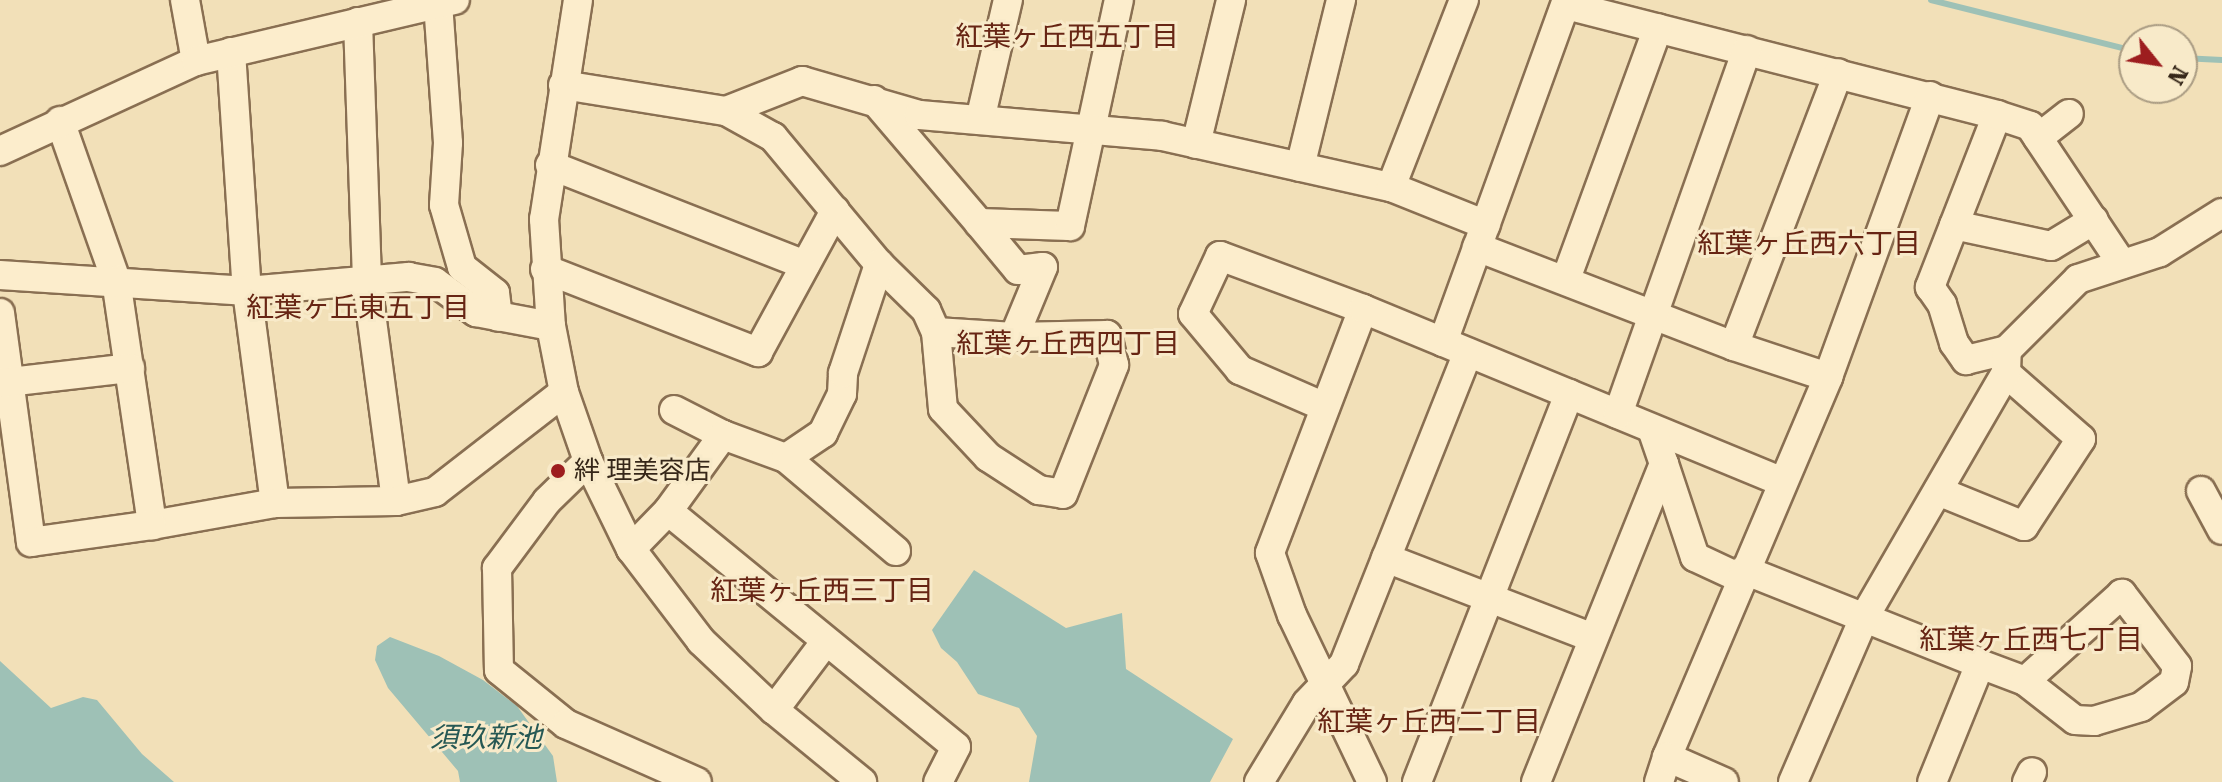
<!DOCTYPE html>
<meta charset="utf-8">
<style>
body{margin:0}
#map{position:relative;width:2222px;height:782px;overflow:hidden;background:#f2e0b8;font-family:"Roboto Serif","Noto Sans JP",serif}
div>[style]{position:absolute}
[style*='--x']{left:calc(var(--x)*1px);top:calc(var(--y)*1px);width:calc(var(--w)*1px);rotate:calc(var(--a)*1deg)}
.water>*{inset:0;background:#9ec1b6}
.stream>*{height:6px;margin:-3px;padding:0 3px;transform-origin:3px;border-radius:3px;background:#9ec1b6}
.roads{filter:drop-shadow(2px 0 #896f52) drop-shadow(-2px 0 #896f52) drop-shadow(0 2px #896f52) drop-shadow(0 -2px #896f52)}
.minor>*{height:28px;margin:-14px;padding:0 14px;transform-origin:14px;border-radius:14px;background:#fcedcc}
.dots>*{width:22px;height:22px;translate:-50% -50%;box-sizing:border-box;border:4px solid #f8eac9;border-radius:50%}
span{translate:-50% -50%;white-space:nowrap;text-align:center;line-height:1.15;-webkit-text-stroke:6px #f8eac9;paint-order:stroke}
.poi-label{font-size:26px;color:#362719}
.left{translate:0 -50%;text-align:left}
.neighbourhood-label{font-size:28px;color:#672514}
.water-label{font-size:28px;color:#265854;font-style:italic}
.north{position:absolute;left:2118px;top:24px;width:80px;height:80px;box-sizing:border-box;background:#f8eac9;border:2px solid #aa9c83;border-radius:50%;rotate:120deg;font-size:22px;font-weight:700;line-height:32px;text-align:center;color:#362719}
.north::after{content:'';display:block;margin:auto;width:28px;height:36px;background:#9d1d1f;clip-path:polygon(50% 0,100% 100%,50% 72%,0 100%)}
</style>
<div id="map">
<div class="water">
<div style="clip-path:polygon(974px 570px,1066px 628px,1122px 613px,1126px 669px,1233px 739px,1210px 782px,1029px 782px,1037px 736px,1019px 708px,978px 694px,957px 662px,941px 648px,932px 630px)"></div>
<div style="clip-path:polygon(390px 637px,439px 656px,483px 680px,517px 706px,553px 756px,557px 782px,460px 782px,458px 771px,388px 688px,375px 660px,377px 646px)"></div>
<div style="clip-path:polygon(0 661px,51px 708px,83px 697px,97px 700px,142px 754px,174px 782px,0 782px)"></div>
</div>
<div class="stream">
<div style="--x:1931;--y:0;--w:209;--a:14.1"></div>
<div style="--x:2182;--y:58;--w:40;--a:2.9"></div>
</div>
<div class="roads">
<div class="minor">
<div style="--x:185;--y:0;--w:62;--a:79.8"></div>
<div style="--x:578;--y:0;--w:222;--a:98.8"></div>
<div style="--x:544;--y:219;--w:107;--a:86.3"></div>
<div style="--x:551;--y:326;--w:67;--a:78.9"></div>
<div style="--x:564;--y:392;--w:73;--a:70.8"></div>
<div style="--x:588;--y:461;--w:98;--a:64"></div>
<div style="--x:631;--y:549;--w:116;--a:52.7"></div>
<div style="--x:701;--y:641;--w:100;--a:43.4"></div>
<div style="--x:774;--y:710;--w:114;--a:39.3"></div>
<div style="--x:438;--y:3;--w:140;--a:85.9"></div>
<div style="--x:448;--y:143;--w:62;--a:93.7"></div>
<div style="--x:444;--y:205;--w:65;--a:73.8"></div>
<div style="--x:462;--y:267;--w:42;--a:38.2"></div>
<div style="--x:495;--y:293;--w:24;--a:83"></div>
<div style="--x:1566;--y:5;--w:445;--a:14.3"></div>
<div style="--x:1997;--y:115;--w:185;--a:111.3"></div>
<div style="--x:1930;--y:287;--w:21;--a:55"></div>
<div style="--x:1942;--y:304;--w:41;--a:72.9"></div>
<div style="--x:1954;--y:343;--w:21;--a:55"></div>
<div style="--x:1966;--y:360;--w:42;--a:-13.7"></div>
<div style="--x:358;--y:22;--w:261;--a:88"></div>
<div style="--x:367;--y:283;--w:220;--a:82.4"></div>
<div style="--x:231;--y:52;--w:240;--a:86.2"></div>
<div style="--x:247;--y:291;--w:214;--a:82.5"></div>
<div style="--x:563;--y:85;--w:165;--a:9.1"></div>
<div style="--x:726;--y:111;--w:54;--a:29"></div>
<div style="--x:773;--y:137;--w:165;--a:50.2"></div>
<div style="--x:879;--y:264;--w:66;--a:44.4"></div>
<div style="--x:926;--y:310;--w:24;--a:66"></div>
<div style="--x:936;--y:332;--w:77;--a:84.8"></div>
<div style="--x:943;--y:409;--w:66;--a:46.8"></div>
<div style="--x:988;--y:457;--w:61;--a:32.9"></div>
<div style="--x:1039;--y:490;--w:24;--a:9"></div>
<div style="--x:1063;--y:494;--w:139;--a:-68.4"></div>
<div style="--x:1114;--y:365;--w:31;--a:-103"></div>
<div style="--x:1107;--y:335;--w:93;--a:178.8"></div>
<div style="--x:1014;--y:337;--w:78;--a:-176.3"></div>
<div style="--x:874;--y:100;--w:162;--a:49.5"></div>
<div style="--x:979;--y:223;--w:91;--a:1.9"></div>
<div style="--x:1070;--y:226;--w:231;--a:-77.8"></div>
<div style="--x:726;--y:111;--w:82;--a:-21.5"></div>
<div style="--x:802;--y:81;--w:122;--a:16.2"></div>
<div style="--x:919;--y:115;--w:244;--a:4.9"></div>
<div style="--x:1162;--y:136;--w:235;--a:12.6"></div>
<div style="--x:1391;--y:187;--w:102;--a:21.8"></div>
<div style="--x:1997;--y:115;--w:35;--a:18"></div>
<div style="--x:2030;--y:126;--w:166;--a:56.3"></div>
<div style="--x:980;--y:120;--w:123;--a:-76.9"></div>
<div style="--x:60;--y:121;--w:169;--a:70.6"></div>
<div style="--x:116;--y:280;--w:248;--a:81.6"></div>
<div style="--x:152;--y:525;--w:125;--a:-10.1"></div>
<div style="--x:275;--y:503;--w:121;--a:-0.9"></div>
<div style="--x:396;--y:501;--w:40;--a:-13"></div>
<div style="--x:435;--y:492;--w:163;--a:-37.8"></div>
<div style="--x:2038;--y:138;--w:39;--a:-38"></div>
<div style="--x:1196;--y:144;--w:148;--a:-76.3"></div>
<div style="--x:0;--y:151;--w:216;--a:-24.7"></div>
<div style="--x:196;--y:61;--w:266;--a:-13.3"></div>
<div style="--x:550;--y:165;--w:274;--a:21.4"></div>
<div style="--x:1300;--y:167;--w:172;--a:-76.2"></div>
<div style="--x:1391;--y:187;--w:201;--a:-68.7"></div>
<div style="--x:979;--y:223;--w:61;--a:50.3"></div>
<div style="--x:1018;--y:270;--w:25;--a:-7"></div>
<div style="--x:1043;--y:267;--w:76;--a:112.5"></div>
<div style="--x:1954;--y:225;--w:99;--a:12.2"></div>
<div style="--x:2051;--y:246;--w:50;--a:-31.2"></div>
<div style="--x:1477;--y:247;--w:275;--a:21.1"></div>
<div style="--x:1734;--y:346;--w:99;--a:18.3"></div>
<div style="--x:1828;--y:377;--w:299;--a:-70"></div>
<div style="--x:545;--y:269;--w:229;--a:21.3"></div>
<div style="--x:758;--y:352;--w:161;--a:-61.4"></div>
<div style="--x:0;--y:275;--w:248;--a:3.7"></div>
<div style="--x:247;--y:291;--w:162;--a:-5"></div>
<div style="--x:408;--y:277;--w:27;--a:10"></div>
<div style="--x:435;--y:282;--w:51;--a:36.2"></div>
<div style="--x:476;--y:312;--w:76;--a:10.6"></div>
<div style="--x:1566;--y:279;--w:267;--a:-69.9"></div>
<div style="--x:1363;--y:309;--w:261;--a:110.9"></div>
<div style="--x:1270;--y:553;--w:66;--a:70.5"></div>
<div style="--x:1292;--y:615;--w:185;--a:64.4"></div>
<div style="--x:0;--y:313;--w:231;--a:82.3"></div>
<div style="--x:31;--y:542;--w:122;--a:-8"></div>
<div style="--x:1443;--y:342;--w:364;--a:-70.1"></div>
<div style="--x:1734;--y:346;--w:292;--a:-69.1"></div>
<div style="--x:0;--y:383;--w:131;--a:-6.6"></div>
<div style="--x:1325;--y:407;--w:93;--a:-156.5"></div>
<div style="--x:1240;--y:370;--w:73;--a:-130"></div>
<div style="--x:1193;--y:314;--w:64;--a:-65"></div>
<div style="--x:1220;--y:256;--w:153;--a:20.3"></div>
<div style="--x:1363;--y:309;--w:453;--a:22.4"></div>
<div style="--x:674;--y:410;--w:55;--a:27"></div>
<div style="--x:723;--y:435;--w:67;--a:20.1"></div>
<div style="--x:786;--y:458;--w:144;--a:40.2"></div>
<div style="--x:1618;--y:414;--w:386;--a:-70.5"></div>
<div style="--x:786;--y:458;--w:45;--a:-34"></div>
<div style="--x:823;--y:433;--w:43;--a:-64"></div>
<div style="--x:842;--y:394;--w:21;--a:-87"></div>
<div style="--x:843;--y:373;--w:115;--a:-71.7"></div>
<div style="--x:588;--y:461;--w:57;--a:135.7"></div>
<div style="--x:547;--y:501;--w:84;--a:126.7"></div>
<div style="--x:497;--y:568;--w:102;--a:88.9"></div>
<div style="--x:499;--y:670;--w:86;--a:38.9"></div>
<div style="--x:566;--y:724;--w:143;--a:23.9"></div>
<div style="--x:1664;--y:464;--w:98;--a:71.6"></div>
<div style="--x:1695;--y:557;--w:50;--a:25"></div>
<div style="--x:1938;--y:491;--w:93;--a:22.1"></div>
<div style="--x:2024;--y:526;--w:104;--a:-56.8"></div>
<div style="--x:2081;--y:439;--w:100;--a:-138.7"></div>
<div style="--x:2201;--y:491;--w:44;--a:61.7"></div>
<div style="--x:668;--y:511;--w:94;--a:-54.1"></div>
<div style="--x:631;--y:549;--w:53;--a:-45.8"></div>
<div style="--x:668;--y:511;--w:372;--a:39.3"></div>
<div style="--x:956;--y:747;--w:39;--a:117"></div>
<div style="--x:1386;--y:558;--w:222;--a:21.1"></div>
<div style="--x:1744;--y:570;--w:254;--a:21.7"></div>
<div style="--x:1980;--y:664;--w:127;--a:112.1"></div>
<div style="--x:1980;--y:664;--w:48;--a:20.7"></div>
<div style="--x:2025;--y:681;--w:63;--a:38"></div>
<div style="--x:2075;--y:720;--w:19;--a:3"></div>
<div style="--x:2094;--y:721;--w:49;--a:-16.6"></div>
<div style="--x:2141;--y:707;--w:41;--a:-37.1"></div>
<div style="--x:2174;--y:682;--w:16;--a:-79"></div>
<div style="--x:2177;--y:666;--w:91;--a:-127.4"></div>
<div style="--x:2122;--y:594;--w:130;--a:138.1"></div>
<div style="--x:774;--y:710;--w:86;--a:-53"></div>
<div style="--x:1667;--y:757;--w:413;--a:-67"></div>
<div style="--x:1259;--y:782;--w:92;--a:-58.7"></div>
<div style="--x:1307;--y:703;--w:54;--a:-46.5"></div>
<div style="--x:1344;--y:664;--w:335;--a:-68.3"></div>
<div style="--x:1417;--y:782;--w:417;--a:-68.6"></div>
<div style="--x:1536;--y:782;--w:343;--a:-68.1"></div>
<div style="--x:1664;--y:464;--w:37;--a:-109"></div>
<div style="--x:1659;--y:782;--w:26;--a:-72"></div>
<div style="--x:1667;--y:757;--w:62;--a:23.7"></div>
<div style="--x:1793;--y:782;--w:181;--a:-66.6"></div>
<div style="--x:1865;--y:616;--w:281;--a:-59.9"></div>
<div style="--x:2006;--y:373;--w:23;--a:-88"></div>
<div style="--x:2007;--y:350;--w:100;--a:-45"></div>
<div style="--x:2078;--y:279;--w:86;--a:-18.2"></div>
<div style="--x:2160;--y:252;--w:73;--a:-32.2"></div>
<div style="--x:2027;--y:782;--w:11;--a:-63"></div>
</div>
</div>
<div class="dots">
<div style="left:558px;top:471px;background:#9d1d1f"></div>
</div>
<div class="poi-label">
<span class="left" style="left:574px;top:471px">絆 理美容店</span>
</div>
<div class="neighbourhood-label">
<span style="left:1067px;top:37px">紅葉ヶ丘西五丁目</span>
<span style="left:1809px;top:244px">紅葉ヶ丘西六丁目</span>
<span style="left:358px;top:308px">紅葉ヶ丘東五丁目</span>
<span style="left:1068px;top:344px">紅葉ヶ丘西四丁目</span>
<span style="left:822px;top:591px">紅葉ヶ丘西三丁目</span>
<span style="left:2031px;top:640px">紅葉ヶ丘西七丁目</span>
<span style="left:1429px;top:722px">紅葉ヶ丘西二丁目</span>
</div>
<div class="water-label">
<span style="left:486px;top:738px">須玖新池</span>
</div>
<div class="north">N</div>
</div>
